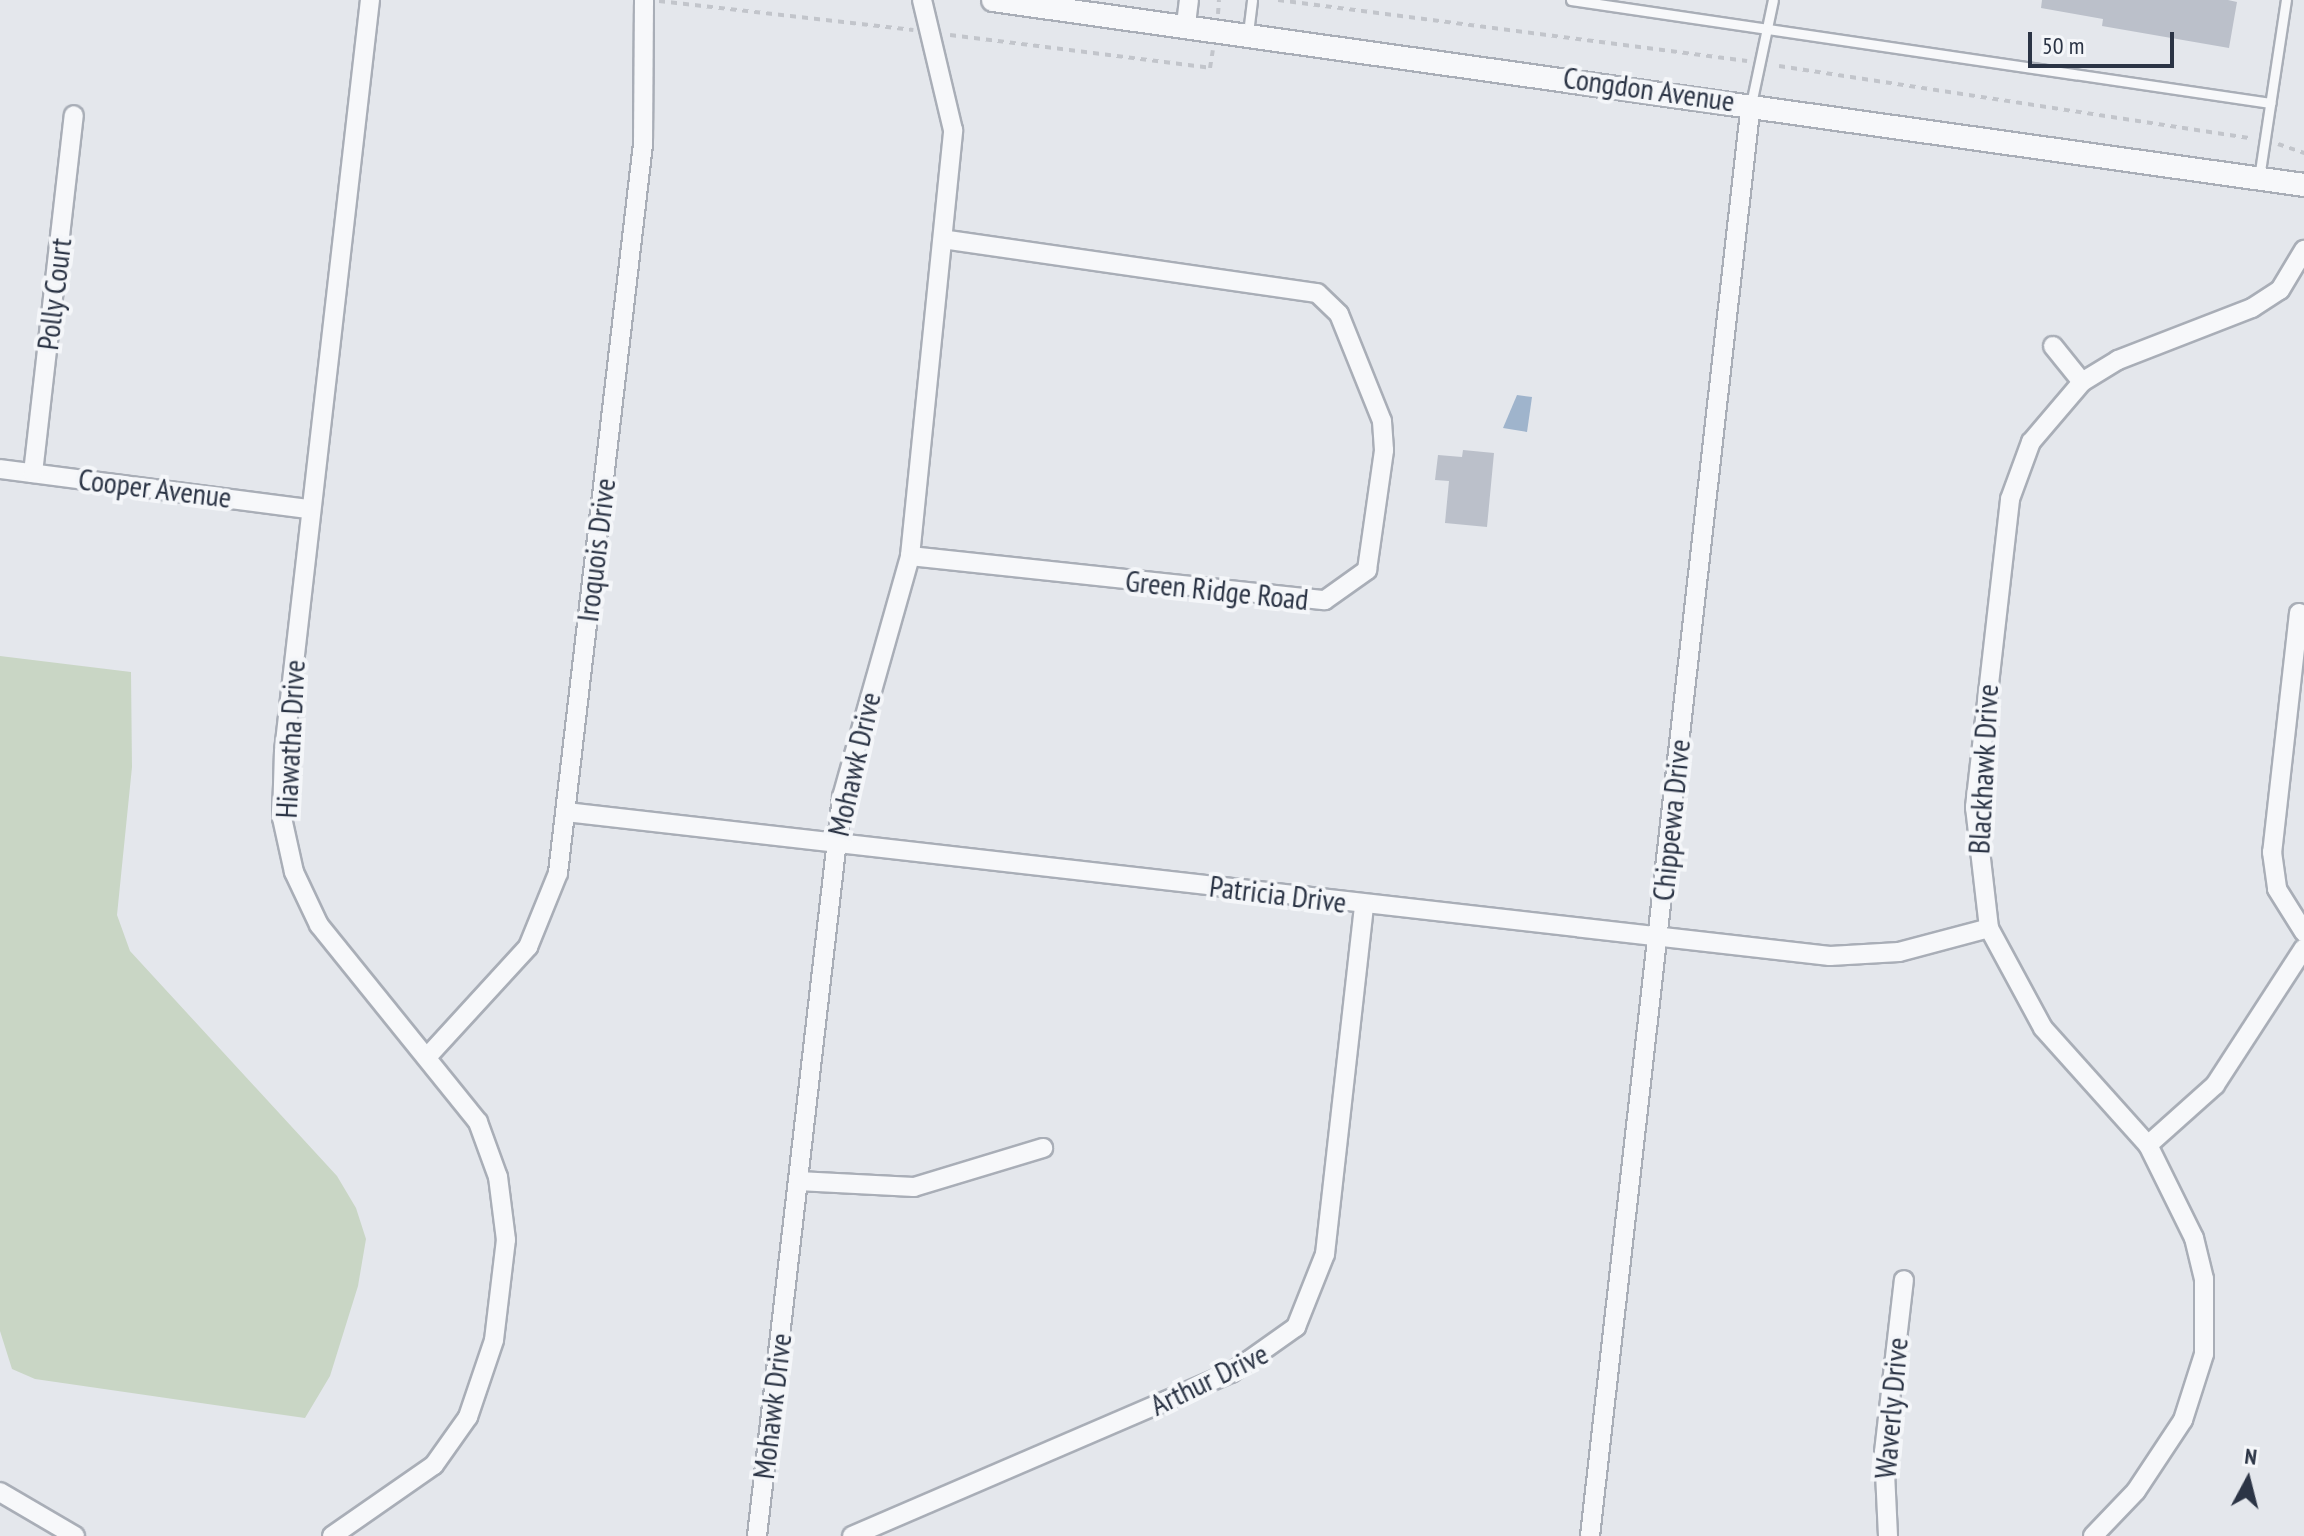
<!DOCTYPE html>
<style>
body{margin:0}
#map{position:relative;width:2304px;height:1536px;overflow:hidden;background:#e4e7ec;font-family:"PT Sans Narrow",sans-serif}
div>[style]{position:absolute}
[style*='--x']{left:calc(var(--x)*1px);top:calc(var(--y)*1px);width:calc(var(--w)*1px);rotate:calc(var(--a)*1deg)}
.green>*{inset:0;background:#c9d6c5}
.water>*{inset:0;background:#9fb4cc}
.building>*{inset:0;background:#bbc0ca}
.path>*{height:4px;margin-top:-2px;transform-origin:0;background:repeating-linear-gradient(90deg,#c2c5cb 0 6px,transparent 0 12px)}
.roads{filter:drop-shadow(2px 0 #a9aeb7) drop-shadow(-2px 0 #a9aeb7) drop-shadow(0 2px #a9aeb7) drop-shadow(0 -2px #a9aeb7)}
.service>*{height:9px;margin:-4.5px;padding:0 4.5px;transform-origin:4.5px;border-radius:4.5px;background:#f7f8fa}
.minor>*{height:18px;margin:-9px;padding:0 9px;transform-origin:9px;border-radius:9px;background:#f7f8fa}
.tertiary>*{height:22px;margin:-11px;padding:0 11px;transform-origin:11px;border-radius:11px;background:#f7f8fa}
span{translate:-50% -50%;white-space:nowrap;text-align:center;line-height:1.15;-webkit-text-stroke:8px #f4f6f9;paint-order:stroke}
.street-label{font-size:30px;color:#2b3445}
.north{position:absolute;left:2208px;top:1440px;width:80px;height:80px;-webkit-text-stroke:6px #f4f6f9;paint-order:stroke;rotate:7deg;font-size:22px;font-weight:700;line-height:32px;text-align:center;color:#2b3445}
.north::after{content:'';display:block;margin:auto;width:28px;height:36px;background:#2b3445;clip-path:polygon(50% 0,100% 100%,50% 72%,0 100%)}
.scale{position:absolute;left:2028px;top:32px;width:146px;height:36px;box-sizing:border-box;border:4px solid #2b3445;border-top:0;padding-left:10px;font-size:24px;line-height:28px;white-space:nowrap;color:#2b3445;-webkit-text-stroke:6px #f4f6f9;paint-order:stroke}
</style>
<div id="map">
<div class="green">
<div style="clip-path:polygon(0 656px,131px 672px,132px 767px,117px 915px,130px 951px,337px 1176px,356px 1208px,366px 1239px,358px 1286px,330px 1376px,305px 1418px,35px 1379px,12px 1369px,0 1331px)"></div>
</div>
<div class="water">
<div style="clip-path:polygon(1517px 395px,1532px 397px,1527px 432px,1503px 428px)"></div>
</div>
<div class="building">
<div style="clip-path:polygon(2042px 0,2228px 0,2237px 2px,2229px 48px,2102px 26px,2103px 19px,2041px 8px)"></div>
<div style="clip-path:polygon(1463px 450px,1494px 453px,1487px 527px,1445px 523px,1449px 481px,1435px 480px,1438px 455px,1462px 457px)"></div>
</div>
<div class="path">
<div style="--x:1278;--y:0;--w:473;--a:7.4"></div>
<div style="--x:659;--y:1;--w:256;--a:6.5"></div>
<div style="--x:1218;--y:14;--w:14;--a:-86"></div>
<div style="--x:950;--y:35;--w:262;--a:7.2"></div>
<div style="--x:1210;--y:68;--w:18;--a:-81"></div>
<div style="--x:1779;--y:66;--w:477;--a:8.7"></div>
<div style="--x:2278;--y:144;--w:28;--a:19"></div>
</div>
<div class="roads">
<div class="service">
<div style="--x:1571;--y:0;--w:707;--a:8.38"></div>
<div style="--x:1248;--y:33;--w:33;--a:-83"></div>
<div style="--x:1751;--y:104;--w:106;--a:-78.1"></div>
<div style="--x:2259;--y:178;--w:180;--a:-81.4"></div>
</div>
<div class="minor">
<div style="--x:1186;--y:24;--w:24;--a:-83"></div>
<div style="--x:2053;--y:346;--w:46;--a:51.1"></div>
<div style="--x:0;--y:469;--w:313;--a:7.4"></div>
<div style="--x:33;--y:473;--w:360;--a:-83.5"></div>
<div style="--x:910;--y:556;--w:417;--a:6.1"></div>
<div style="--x:1325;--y:600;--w:52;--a:-35.5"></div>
<div style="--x:1367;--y:570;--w:121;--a:-81.9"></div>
<div style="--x:1384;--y:450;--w:29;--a:-94"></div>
<div style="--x:1382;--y:421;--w:115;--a:-111.9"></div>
<div style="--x:1339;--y:314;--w:30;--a:-136"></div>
<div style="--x:1317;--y:293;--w:378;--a:-171.8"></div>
<div style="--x:2299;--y:613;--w:241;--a:96.4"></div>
<div style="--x:2272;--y:852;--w:37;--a:82"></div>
<div style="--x:2277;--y:889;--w:51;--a:57.9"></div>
<div style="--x:566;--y:812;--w:1272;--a:6.5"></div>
<div style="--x:1830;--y:956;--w:69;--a:-3.3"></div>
<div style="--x:1899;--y:952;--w:93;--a:-14.9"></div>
<div style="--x:429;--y:1055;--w:147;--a:-47.5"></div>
<div style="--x:528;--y:947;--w:80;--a:-67.9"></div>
<div style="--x:558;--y:873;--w:734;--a:-83.35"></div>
<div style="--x:643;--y:144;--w:144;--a:-89.6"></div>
<div style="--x:2148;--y:1145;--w:90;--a:-41.8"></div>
<div style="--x:2215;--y:1085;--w:163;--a:-57"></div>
<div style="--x:798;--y:1181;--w:116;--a:3"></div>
<div style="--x:914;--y:1187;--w:135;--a:-16.8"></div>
<div style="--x:0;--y:1492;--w:87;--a:30.4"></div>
<div style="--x:332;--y:1536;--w:124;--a:-34.8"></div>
<div style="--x:434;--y:1465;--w:59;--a:-54.7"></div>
<div style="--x:468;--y:1417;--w:81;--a:-71.3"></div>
<div style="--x:494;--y:1340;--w:101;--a:-83.2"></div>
<div style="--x:506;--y:1240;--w:64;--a:-97.2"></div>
<div style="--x:498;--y:1177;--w:59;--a:-110"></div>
<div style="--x:478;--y:1122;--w:253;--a:-128.9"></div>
<div style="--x:319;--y:925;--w:59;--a:-115.3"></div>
<div style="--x:294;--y:872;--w:55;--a:-102.5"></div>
<div style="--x:282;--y:818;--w:67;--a:-88.3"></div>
<div style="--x:284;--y:751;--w:756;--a:-83.47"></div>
<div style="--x:757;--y:1536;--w:744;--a:-83.44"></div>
<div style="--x:842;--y:797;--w:250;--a:-74.2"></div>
<div style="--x:910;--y:556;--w:428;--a:-84.2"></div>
<div style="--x:953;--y:130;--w:134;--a:-103.4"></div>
<div style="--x:852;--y:1536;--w:413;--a:-23.3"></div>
<div style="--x:1231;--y:1373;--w:80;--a:-35.3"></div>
<div style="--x:1296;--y:1327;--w:79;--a:-68.3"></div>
<div style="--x:1325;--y:1254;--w:352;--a:-83.6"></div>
<div style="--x:1590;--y:1536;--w:1441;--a:-83.59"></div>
<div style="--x:1888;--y:1536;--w:84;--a:-92.7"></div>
<div style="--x:1884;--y:1452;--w:173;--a:-83.4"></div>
<div style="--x:2093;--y:1536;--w:62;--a:-46.3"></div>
<div style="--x:2136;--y:1491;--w:85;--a:-56.5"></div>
<div style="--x:2183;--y:1420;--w:69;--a:-72.3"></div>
<div style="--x:2204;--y:1354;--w:75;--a:-90"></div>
<div style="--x:2204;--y:1279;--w:42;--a:-103.7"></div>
<div style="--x:2194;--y:1238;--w:104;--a:-116.3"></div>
<div style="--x:2148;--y:1145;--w:157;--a:-131.9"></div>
<div style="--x:2043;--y:1028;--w:114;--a:-118.4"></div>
<div style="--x:1989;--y:928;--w:122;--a:-96.6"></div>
<div style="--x:1975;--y:807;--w:310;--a:-83.5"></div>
<div style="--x:2010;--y:499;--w:61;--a:-69.8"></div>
<div style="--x:2031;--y:442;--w:79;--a:-49.6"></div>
<div style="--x:2082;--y:382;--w:42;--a:-31.4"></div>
<div style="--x:2118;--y:360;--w:144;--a:-21.2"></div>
<div style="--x:2252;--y:308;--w:33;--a:-33"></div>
<div style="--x:2280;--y:290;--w:47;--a:-59"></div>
</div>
<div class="tertiary">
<div style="--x:993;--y:0;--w:1324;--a:8.03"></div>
</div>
</div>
<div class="street-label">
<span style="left:1649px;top:89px;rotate:8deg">Congdon Avenue</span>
<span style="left:54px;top:294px;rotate:-83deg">Polly Court</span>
<span style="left:155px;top:488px;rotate:7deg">Cooper Avenue</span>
<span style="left:596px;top:550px;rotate:-83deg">Iroquois Drive</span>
<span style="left:1217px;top:590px;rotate:6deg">Green Ridge Road</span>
<span style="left:290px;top:739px;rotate:-87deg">Hiawatha Drive</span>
<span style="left:854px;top:764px;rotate:-77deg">Mohawk Drive</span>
<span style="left:1983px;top:769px;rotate:-87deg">Blackhawk Drive</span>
<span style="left:1671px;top:820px;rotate:-84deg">Chippewa Drive</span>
<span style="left:1278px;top:894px;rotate:7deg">Patricia Drive</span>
<span style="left:1209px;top:1379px;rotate:-26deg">Arthur Drive</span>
<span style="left:772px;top:1406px;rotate:-83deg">Mohawk Drive</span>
<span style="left:1891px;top:1408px;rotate:-85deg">Waverly Drive</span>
</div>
<div class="north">N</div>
<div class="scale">50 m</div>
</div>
